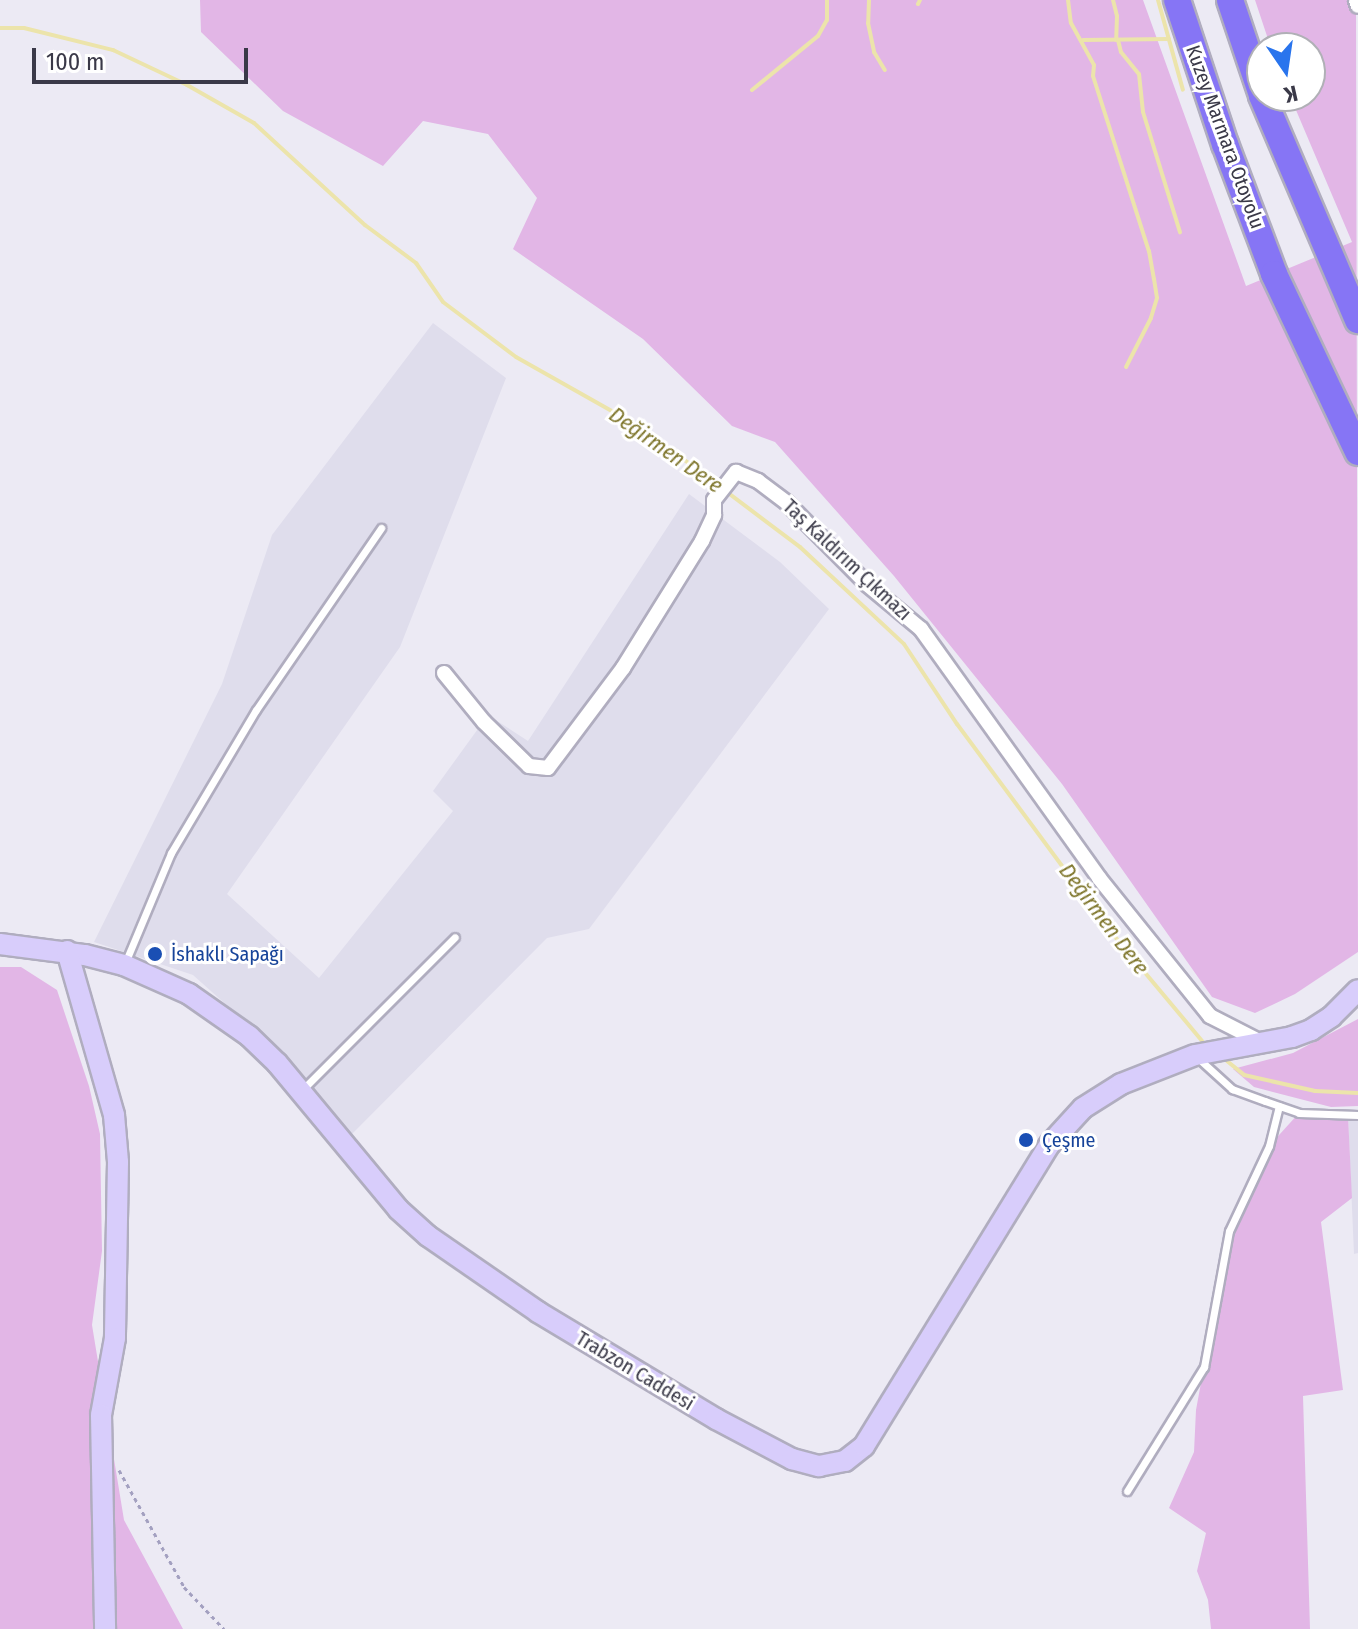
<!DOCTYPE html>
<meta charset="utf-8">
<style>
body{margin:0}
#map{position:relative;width:1358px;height:1629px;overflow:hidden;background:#eceaf4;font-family:"Fira Sans Condensed",sans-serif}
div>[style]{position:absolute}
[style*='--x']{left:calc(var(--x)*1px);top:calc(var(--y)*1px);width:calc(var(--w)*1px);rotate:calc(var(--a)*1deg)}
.residential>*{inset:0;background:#dfddec}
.green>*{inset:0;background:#e2b6e6}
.stream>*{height:4px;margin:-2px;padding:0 2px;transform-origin:2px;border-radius:2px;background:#ece4ab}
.path>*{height:3px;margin-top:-1.5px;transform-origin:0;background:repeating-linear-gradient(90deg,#a3a0c0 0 4px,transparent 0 8px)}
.roads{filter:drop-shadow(2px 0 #b0adbf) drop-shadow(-2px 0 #b0adbf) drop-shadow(0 2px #b0adbf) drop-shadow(0 -2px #b0adbf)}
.lane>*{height:7px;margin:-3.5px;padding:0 3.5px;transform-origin:3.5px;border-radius:3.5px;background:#fff}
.street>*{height:14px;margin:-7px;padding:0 7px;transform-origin:7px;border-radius:7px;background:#fff}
.secondary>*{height:20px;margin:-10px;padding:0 10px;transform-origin:10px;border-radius:10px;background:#d8cdfb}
.highway>*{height:26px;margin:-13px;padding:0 13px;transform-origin:13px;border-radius:13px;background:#8675f5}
.dots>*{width:22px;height:22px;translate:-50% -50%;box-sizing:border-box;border:4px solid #fff;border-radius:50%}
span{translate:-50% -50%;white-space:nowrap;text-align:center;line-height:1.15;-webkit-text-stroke:6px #fff;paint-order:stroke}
.street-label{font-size:20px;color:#3a3948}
.transit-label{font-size:20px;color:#164399}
.left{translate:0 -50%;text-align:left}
.water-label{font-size:22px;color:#7f762c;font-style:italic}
.north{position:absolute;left:1246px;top:32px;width:80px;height:80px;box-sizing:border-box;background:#fff;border:2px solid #b0b0b6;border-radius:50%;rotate:167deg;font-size:22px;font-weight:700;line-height:32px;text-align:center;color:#3a3948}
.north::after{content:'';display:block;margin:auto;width:28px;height:36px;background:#2974ed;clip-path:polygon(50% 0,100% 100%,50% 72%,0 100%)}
.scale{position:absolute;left:32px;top:48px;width:216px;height:36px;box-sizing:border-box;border:4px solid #3a3948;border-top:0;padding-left:10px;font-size:24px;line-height:28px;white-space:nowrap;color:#3a3948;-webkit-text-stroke:6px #fff;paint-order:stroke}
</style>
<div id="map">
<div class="residential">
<div style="clip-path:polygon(433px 323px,506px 378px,400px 647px,227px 894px,319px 978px,453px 811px,433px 791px,488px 715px,528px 741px,689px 494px,780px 562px,829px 609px,589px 929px,547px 938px,349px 1137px,289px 1061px,193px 975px,94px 942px,222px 684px,272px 535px)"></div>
<div style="clip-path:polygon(1358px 1115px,1358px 1253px,1354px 1254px,1348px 1116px)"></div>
</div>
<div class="green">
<div style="clip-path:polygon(200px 0,1143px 0,1246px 286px,1352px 242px,1290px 96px,1310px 96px,1310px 48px,1271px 48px,1255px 0,1356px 0,1358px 952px,1295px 994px,1255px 1013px,1212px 997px,1062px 784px,894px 576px,775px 442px,732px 426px,643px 339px,513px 249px,537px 198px,488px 134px,423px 121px,383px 166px,283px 111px,201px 32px)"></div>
<div style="clip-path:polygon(0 967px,21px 967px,57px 990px,89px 1086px,100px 1134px,102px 1251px,92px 1325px,124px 1520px,183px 1629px,0 1629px)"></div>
<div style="clip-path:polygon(1358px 1019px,1358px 1106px,1331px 1107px,1254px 1087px,1233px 1069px,1293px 1053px)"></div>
<div style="clip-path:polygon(1299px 1113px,1348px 1116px,1352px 1198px,1321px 1222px,1343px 1390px,1303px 1396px,1310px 1629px,1211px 1629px,1208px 1600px,1197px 1571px,1206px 1533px,1169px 1508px,1194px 1452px,1196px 1410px,1229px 1231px,1269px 1146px)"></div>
</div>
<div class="stream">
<div style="--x:869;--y:0;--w:23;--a:92"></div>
<div style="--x:868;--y:23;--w:30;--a:78"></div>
<div style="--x:874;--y:52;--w:21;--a:59"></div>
<div style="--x:1068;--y:0;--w:23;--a:83"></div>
<div style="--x:1071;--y:23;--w:48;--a:61.3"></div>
<div style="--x:1094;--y:65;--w:11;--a:95"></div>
<div style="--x:1093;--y:76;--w:184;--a:72.3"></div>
<div style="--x:1149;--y:251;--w:28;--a:80"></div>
<div style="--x:1154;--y:279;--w:19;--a:81"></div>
<div style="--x:1157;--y:298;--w:21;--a:107"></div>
<div style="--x:1151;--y:318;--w:55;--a:117"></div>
<div style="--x:1113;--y:0;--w:16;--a:76"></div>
<div style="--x:1117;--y:16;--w:24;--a:92"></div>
<div style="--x:1158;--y:0;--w:93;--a:74.5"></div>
<div style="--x:918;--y:4;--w:4;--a:-63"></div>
<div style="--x:0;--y:28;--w:24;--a:0"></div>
<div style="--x:24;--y:28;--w:92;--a:13.9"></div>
<div style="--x:113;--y:50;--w:82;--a:25.3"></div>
<div style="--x:187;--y:85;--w:77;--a:29.6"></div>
<div style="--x:254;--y:123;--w:151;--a:42.6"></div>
<div style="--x:365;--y:225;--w:64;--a:36.7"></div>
<div style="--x:416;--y:263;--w:47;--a:55.3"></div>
<div style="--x:443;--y:302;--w:91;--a:37"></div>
<div style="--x:516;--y:357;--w:145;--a:29.4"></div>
<div style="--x:642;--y:428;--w:198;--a:37"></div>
<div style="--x:800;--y:547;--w:142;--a:43"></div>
<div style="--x:904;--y:644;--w:96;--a:56.5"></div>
<div style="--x:957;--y:724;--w:259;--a:53.5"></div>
<div style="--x:1111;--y:932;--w:142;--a:50.1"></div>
<div style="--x:1083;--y:40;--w:86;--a:-0.7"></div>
<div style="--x:1118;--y:40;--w:12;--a:76"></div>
<div style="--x:1121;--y:52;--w:28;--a:51"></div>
<div style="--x:1139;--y:74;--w:38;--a:84"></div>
<div style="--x:1143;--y:112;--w:126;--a:72.9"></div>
<div style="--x:752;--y:90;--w:85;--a:-39.3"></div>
<div style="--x:818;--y:36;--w:18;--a:-61"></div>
<div style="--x:827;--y:20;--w:20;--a:-90"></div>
<div style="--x:1227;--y:1061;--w:22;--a:39"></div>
<div style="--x:1244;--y:1075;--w:73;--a:12.7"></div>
<div style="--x:1315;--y:1091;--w:43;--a:2.7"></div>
</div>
<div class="path">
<div style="--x:119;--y:1470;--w:134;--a:60.9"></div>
<div style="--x:184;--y:1587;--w:58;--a:46.4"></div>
</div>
<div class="roads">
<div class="lane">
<div style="--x:125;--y:963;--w:119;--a:-67.3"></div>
<div style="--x:171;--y:853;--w:166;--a:-59.3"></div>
<div style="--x:256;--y:710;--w:221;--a:-55.5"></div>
<div style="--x:1199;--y:1059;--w:45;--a:42.3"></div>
<div style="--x:1232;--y:1089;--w:35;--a:20"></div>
<div style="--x:1265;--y:1101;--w:36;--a:19"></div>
<div style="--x:1299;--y:1113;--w:59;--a:1.9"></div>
<div style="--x:302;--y:1090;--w:216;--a:-45"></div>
<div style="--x:1127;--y:1491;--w:146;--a:-58.2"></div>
<div style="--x:1204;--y:1367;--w:138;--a:-79.6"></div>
<div style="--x:1229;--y:1231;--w:94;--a:-64.8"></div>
<div style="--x:1269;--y:1146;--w:41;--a:-76"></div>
</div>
<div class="street">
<div style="--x:1356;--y:0;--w:6;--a:72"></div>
<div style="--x:444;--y:673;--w:63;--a:50.8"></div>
<div style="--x:484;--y:722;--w:63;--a:44.4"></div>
<div style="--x:529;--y:766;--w:19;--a:6"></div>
<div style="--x:548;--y:768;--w:125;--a:-53.1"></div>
<div style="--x:623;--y:668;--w:150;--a:-58.1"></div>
<div style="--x:702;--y:541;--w:29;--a:-65"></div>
<div style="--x:714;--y:515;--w:15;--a:-90"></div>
<div style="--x:714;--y:500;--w:36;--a:-52"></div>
<div style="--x:736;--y:472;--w:24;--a:22"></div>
<div style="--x:758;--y:481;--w:36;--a:37"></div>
<div style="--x:787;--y:503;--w:115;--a:45.4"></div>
<div style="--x:868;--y:585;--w:69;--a:39.7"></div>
<div style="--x:921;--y:629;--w:306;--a:54.4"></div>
<div style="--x:1099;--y:878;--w:177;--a:51.2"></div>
<div style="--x:1210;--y:1016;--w:57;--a:27"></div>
</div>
<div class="secondary">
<div style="--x:0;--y:944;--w:86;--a:7.4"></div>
<div style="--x:85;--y:955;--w:40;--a:14.4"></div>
<div style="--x:124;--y:965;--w:71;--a:24"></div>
<div style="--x:189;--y:994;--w:73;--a:35"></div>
<div style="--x:249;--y:1036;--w:39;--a:44"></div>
<div style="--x:277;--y:1063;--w:190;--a:50.3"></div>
<div style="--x:398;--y:1209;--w:40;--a:42"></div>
<div style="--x:428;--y:1236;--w:134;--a:34.6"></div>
<div style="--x:538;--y:1312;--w:208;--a:31"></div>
<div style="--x:716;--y:1419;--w:86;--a:27.8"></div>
<div style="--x:792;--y:1459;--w:28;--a:15"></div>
<div style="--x:819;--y:1466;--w:26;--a:-11"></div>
<div style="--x:845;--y:1461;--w:24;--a:-38"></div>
<div style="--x:864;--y:1446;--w:355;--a:-58.4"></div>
<div style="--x:1050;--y:1144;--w:49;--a:-47.5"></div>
<div style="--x:1083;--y:1108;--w:45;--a:-32.3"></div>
<div style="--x:1121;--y:1084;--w:79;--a:-21.4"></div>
<div style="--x:1195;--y:1055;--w:99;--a:-10.5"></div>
<div style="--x:1292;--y:1037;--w:20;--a:-20"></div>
<div style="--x:1311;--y:1030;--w:24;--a:-33"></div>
<div style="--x:1331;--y:1017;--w:38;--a:-45"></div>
<div style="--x:67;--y:951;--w:171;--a:74"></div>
<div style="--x:114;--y:1115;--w:47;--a:85.1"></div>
<div style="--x:118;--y:1162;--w:176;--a:91"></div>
<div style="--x:115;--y:1338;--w:78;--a:100.3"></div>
<div style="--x:101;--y:1415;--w:214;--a:88.9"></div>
</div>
<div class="highway">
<div style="--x:1177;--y:0;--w:152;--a:71.6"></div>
<div style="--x:1225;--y:144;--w:139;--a:69.3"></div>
<div style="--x:1274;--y:274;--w:197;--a:64.7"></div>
<div style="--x:1230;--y:0;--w:100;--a:71.4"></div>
<div style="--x:1262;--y:96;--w:244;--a:66.8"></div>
</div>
</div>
<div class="dots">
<div style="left:155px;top:954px;background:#1a4fb4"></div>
<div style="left:1026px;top:1140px;background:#1a4fb4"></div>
</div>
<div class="street-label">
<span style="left:1225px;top:137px;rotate:70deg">Kuzey Marmara Otoyolu</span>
<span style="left:847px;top:560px;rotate:43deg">Taş Kaldırım Çıkmazı</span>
<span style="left:635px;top:1371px;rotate:31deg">Trabzon Caddesi</span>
</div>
<div class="transit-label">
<span class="left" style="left:171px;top:954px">İshaklı Sapağı</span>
<span class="left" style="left:1042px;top:1140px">Çeşme</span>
</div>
<div class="water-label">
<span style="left:666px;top:450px;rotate:35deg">Değirmen Dere</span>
<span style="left:1104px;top:919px;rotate:53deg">Değirmen Dere</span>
</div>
<div class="north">K</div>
<div class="scale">100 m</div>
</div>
